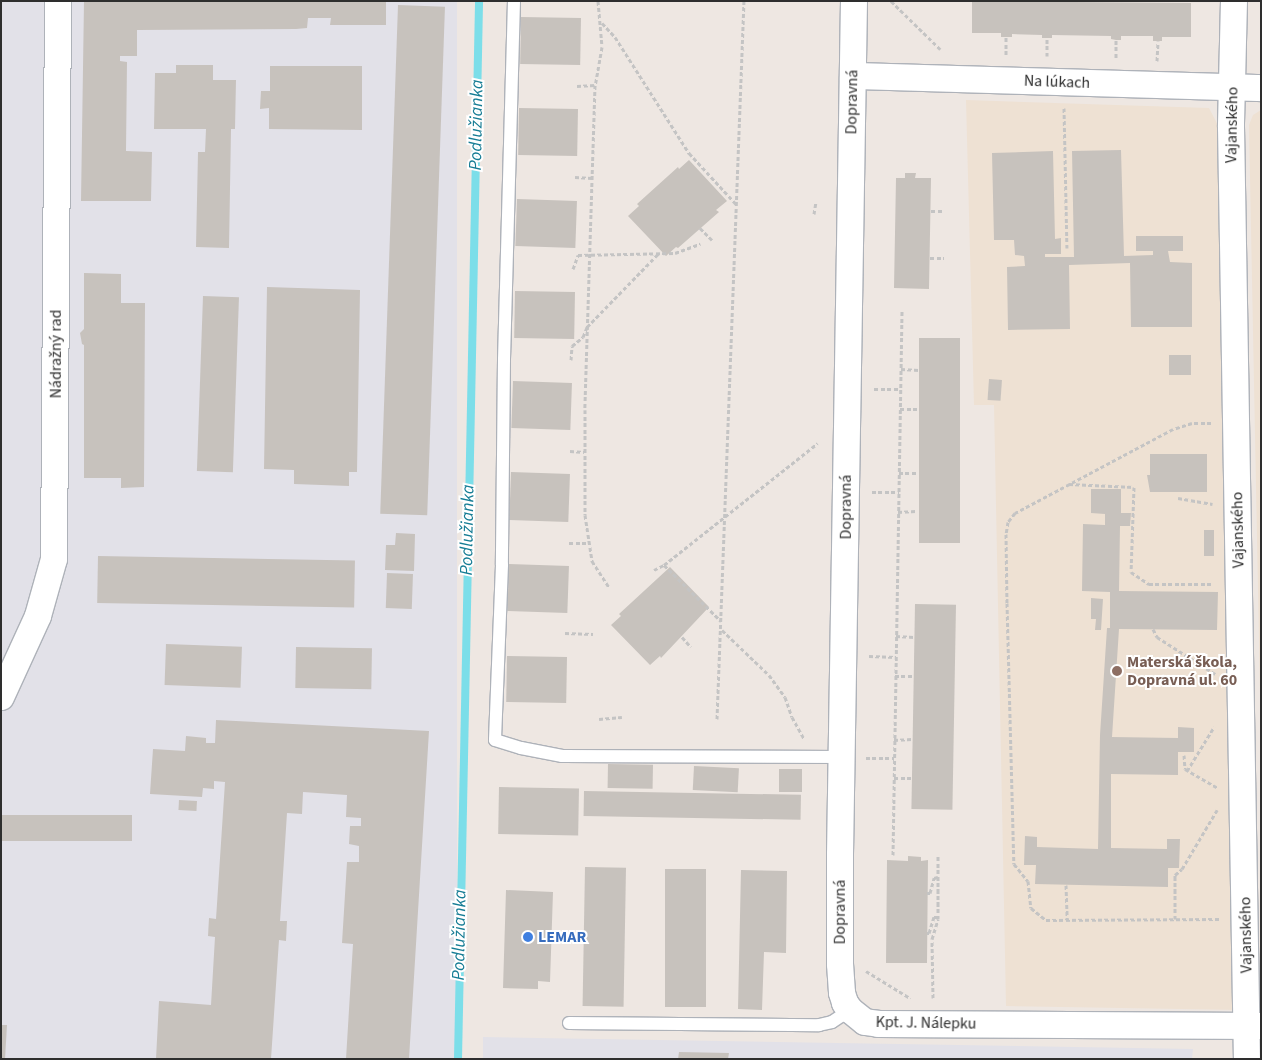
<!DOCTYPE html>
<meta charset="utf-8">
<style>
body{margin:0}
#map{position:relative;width:1262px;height:1060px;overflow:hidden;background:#eee7e2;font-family:"Source Sans 3",sans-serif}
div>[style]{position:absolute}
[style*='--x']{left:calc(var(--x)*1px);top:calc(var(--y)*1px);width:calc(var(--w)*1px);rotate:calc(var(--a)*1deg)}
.industrial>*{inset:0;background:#e2e1e8;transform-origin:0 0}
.education>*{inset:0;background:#eee1d3}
.stream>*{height:8px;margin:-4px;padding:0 4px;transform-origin:4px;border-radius:4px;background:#7cdee9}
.building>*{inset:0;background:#c7c2bd;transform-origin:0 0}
.path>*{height:3px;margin-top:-1.5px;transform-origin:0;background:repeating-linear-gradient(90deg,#c4c4c4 0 4px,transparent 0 6.5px)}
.roads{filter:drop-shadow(1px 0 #aeb2b9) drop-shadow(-1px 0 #aeb2b9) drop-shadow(0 1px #aeb2b9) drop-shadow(0 -1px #aeb2b9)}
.lane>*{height:12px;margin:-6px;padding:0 6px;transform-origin:6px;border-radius:6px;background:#fff}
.street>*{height:26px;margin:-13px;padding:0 13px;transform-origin:13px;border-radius:13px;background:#fff}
.dots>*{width:14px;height:14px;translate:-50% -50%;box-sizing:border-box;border:2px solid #fff;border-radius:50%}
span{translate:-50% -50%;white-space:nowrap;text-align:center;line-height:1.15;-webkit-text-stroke:4px #fff;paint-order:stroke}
.street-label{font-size:16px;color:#2e2e2e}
.education-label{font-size:16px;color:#785e54;font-weight:700}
.left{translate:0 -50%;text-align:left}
.shop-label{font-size:16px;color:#366cbe;font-weight:700}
.water-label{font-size:18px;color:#157c94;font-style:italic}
.frame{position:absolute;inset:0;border:2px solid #2e2e2e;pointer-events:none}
</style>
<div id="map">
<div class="industrial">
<div style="left:1px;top:1px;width:456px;height:1058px"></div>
<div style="clip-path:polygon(483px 1037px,1193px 1049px,1192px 1059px,483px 1059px)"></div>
</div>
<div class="education">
<div style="clip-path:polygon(966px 100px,1209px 108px,1222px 133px,1242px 1010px,1006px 1006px,994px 405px,974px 405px)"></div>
<div style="clip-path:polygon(1261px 110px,1261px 693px,1260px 693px,1249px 125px,1253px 115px)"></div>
</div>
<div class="stream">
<div style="--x:458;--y:1059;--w:1058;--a:-88.86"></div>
</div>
<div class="building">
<div style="clip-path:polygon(84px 1px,386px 1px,386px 25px,330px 25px,331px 18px,308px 18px,307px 28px,296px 29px,137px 30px,137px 56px,120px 56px,120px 61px,127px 62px,126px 151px,152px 152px,151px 201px,81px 201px)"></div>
<div style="clip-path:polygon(972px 1px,1191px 3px,1191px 37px,1162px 37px,1162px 41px,1153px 41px,1153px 36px,1121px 36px,1121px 40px,1116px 40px,1111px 39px,1111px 36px,1052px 35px,1052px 38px,1042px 38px,1042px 35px,1012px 34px,1012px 37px,1001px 37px,1001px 33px,972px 33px)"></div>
<div style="left:398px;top:5px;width:47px;height:509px;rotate:2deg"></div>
<div style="left:521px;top:17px;width:60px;height:47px;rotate:1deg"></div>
<div style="clip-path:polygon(176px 65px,213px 65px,213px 80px,236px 80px,235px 129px,231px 129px,229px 248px,196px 247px,198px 152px,205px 152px,206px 129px,154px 129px,155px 73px,176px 73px)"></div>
<div style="clip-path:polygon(270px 66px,362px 66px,362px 130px,269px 129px,269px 108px,260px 109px,261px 91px,270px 91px)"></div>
<div style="left:519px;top:108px;width:59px;height:47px;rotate:1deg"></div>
<div style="clip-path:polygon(1121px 150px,1124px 256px,1153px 255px,1153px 251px,1136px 251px,1136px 236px,1183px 236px,1183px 251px,1168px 251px,1170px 262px,1192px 263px,1192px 327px,1131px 327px,1130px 263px,1069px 265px,1070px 329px,1008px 330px,1007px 267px,1025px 266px,1024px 256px,1015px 255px,1014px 240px,994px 240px,992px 153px,1053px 151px,1055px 239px,1061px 238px,1061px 254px,1045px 254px,1045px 257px,1074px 257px,1072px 151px)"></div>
<div style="clip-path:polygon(689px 160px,727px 201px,716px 210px,719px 212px,678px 248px,676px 247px,666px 256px,628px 216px,639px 206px,637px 204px,678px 167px,679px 169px)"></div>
<div style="clip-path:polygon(905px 173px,916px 173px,915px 178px,931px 178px,929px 289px,894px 288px,896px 178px,905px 178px)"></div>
<div style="left:517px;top:199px;width:60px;height:47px;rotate:2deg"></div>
<div style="clip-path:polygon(84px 273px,121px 274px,121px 303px,145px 303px,144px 487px,121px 488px,121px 478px,84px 478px,84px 345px,82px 344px,80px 333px,84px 329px)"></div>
<div style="clip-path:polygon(267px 287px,360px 290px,357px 472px,349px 472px,349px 486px,294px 484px,294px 470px,264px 469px)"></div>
<div style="left:515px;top:291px;width:60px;height:47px;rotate:1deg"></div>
<div style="left:203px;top:296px;width:36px;height:175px;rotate:2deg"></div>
<div style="left:919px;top:338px;width:41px;height:205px"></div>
<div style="left:1169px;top:355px;width:22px;height:20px"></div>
<div style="left:989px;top:379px;width:13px;height:21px;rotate:4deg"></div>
<div style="left:513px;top:381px;width:59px;height:47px;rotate:2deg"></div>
<div style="clip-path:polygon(1150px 454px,1207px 454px,1207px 492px,1150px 492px,1147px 475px,1150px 475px)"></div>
<div style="left:511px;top:472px;width:59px;height:48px;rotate:2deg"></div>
<div style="clip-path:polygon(1091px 489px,1121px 489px,1121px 513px,1131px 513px,1130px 526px,1120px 526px,1119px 591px,1218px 592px,1217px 630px,1119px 629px,1112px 737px,1178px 738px,1178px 727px,1194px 728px,1194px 752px,1178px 752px,1178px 775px,1111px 774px,1111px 848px,1167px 849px,1167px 839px,1180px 839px,1179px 868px,1168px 868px,1168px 887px,1035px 884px,1036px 865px,1024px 865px,1025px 836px,1037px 837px,1037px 847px,1098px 849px,1100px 735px,1107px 628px,1110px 628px,1110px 592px,1082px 591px,1083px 524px,1105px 525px,1105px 514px,1091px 513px)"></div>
<div style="left:1204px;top:530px;width:10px;height:26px"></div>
<div style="clip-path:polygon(396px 533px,415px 534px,414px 571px,385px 570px,386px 545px,395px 545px)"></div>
<div style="left:98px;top:556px;width:257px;height:47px;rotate:1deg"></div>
<div style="left:509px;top:564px;width:60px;height:47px;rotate:2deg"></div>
<div style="clip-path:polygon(670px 567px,709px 607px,661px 658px,660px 656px,650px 665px,611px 625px,621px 616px,619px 614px)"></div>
<div style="left:387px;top:573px;width:26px;height:35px;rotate:2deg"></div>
<div style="clip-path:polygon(1091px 598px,1103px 599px,1101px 630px,1095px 630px,1096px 619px,1091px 619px)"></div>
<div style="left:915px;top:604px;width:41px;height:205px;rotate:1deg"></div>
<div style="left:166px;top:644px;width:76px;height:41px;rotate:2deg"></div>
<div style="left:296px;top:647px;width:76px;height:41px;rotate:1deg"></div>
<div style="left:507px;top:656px;width:60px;height:46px;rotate:1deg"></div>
<div style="clip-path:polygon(216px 720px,429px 731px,409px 1059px,346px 1059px,353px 944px,342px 943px,347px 862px,359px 862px,359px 846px,349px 844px,350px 826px,361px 826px,361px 818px,346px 817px,347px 795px,303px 792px,302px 814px,287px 813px,280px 921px,287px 921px,286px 941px,279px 940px,271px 1059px,156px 1059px,159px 1001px,211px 1005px,215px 937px,208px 936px,209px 918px,216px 919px,225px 782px,214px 781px,214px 789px,203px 788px,202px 797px,150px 794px,153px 749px,185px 751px,186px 736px,206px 738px,206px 743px,215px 743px)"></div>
<div style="left:608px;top:764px;width:45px;height:24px;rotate:1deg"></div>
<div style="left:694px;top:766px;width:45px;height:24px;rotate:3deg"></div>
<div style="left:779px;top:769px;width:23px;height:23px"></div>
<div style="left:499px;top:787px;width:80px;height:47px;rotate:1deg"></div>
<div style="left:584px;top:791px;width:217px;height:25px;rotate:1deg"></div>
<div style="left:179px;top:800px;width:18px;height:10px;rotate:3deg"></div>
<div style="left:1px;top:815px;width:131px;height:26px"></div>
<div style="clip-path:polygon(908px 856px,921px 857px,921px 861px,928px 860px,927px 963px,886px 963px,887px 860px,908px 861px)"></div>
<div style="left:585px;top:867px;width:41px;height:139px;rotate:1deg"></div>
<div style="left:665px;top:869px;width:41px;height:138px"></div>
<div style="clip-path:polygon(741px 870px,787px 871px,786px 953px,764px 952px,762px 1010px,738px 1009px)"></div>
<div style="clip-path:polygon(506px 890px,553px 892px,550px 982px,538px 981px,538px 989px,503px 988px)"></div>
<div style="clip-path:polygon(1px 1025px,7px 1025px,5px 1059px,1px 1059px)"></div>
<div style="clip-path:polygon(679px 1052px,729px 1053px,728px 1059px,678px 1059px)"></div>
</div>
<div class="path">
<div style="--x:598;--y:1;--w:46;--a:85"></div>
<div style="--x:602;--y:47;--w:39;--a:100"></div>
<div style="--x:595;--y:85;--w:325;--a:91.8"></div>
<div style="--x:585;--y:410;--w:105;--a:90"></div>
<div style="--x:585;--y:515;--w:47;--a:81.3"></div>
<div style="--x:592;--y:561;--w:31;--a:57"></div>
<div style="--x:891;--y:1;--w:69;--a:44.4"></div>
<div style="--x:602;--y:23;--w:19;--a:47"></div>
<div style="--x:615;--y:37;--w:138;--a:57.5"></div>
<div style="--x:689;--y:153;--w:69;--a:47.3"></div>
<div style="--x:1116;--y:40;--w:19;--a:90"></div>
<div style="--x:1006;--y:55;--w:18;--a:-90"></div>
<div style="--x:1047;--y:56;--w:18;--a:-90"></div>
<div style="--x:1157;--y:61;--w:20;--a:-87"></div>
<div style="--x:577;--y:86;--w:18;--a:-3"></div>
<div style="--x:1064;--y:108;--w:140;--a:88.8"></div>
<div style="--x:575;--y:177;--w:17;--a:3"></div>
<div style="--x:931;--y:211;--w:13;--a:0"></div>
<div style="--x:814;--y:214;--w:12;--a:-81"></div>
<div style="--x:700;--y:228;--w:17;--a:45"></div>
<div style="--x:930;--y:258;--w:14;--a:0"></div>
<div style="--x:573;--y:269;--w:15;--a:-70"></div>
<div style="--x:578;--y:255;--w:97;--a:-1.2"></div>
<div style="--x:675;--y:253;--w:27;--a:-20"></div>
<div style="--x:571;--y:360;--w:14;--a:-86"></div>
<div style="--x:572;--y:346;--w:14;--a:-39"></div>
<div style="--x:583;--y:337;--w:11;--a:-68"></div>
<div style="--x:587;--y:327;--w:103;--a:-45.8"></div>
<div style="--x:901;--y:369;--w:18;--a:3"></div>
<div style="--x:874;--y:389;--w:26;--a:0"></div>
<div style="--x:900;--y:409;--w:18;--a:0"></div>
<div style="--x:1211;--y:423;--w:19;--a:180"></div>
<div style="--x:1192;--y:423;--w:20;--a:162"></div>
<div style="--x:1173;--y:429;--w:179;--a:152"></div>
<div style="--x:1015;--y:513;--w:11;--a:128"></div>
<div style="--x:1008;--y:522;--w:12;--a:99"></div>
<div style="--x:1006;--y:534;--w:69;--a:89.2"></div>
<div style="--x:1007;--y:603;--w:261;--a:88.5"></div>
<div style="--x:1014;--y:864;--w:22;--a:51"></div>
<div style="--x:1028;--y:881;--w:27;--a:84"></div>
<div style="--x:1031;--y:908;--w:19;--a:39"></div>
<div style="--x:1046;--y:920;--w:174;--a:-0.3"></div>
<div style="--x:570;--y:451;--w:14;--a:4"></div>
<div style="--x:899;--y:473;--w:18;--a:0"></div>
<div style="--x:1069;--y:484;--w:65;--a:2.6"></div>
<div style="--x:1134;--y:487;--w:85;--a:92"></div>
<div style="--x:1131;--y:572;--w:22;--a:34"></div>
<div style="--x:1149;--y:584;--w:65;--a:0"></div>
<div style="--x:872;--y:492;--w:27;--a:0"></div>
<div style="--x:1178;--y:498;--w:35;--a:10"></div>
<div style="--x:898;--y:512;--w:18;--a:-3"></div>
<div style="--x:569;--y:543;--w:19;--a:0"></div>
<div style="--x:664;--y:565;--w:80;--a:44.5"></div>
<div style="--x:654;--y:570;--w:11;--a:-27"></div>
<div style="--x:664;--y:565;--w:196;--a:-38.4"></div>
<div style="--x:1153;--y:629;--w:9;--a:63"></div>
<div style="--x:1157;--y:637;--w:69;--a:32.5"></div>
<div style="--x:722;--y:630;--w:65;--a:43.8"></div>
<div style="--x:769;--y:675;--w:27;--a:54"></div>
<div style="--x:785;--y:697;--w:21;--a:71"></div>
<div style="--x:792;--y:717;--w:25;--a:61"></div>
<div style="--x:565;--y:633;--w:28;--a:2"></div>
<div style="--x:896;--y:636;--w:18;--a:3"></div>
<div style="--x:682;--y:637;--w:13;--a:48"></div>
<div style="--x:869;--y:656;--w:27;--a:2"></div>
<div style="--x:895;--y:676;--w:18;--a:0"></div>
<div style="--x:599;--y:719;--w:23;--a:-5"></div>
<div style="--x:717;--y:719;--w:719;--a:-87.85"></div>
<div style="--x:894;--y:740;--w:18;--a:-3"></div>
<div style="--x:1184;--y:755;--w:14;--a:86"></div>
<div style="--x:1185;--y:769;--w:38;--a:30"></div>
<div style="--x:866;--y:758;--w:28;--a:0"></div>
<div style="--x:1187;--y:771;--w:52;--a:-58.5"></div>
<div style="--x:894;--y:778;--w:17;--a:0"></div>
<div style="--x:893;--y:855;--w:544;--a:-89.05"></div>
<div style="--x:1066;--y:885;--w:35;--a:88"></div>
<div style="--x:927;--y:893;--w:3;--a:0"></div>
<div style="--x:930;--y:893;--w:16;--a:-75"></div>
<div style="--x:934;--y:878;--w:4;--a:-14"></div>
<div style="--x:1175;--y:919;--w:44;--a:-90"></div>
<div style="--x:1175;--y:875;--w:9;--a:-41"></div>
<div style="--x:1182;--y:869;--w:69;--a:-59.3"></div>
<div style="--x:927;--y:933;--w:2;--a:0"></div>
<div style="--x:929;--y:933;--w:17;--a:-73"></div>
<div style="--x:934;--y:917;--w:4;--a:0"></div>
<div style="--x:866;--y:971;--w:52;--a:31.5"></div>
<div style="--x:933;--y:998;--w:59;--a:-91"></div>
<div style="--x:932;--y:939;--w:21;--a:-73"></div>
<div style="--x:938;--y:919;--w:64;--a:-90"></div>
</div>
<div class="roads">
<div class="lane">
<div style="--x:514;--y:1;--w:359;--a:91.6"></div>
<div style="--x:504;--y:360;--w:205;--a:90.6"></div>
<div style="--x:502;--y:565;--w:175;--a:92.3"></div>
<div style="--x:495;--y:740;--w:27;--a:17"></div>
<div style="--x:521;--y:748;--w:42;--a:11"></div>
<div style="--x:562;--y:756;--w:281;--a:0.2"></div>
<div style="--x:569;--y:1023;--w:250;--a:0.5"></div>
<div style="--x:819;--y:1025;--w:13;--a:-13"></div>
<div style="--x:832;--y:1022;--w:22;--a:-34"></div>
</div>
<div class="street">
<div style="--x:854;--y:1;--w:854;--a:90.94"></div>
<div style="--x:840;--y:855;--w:109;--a:90"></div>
<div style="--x:840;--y:964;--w:29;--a:86"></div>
<div style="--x:842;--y:993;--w:10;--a:73"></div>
<div style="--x:845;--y:1003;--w:9;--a:54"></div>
<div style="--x:850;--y:1010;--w:19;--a:39"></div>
<div style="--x:865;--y:1022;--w:14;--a:8"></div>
<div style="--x:879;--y:1024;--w:382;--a:0.3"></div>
<div style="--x:1234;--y:1;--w:126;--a:91.4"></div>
<div style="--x:1231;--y:127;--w:932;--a:89.02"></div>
<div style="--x:853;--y:76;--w:408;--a:1.7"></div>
<div style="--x:1;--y:697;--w:89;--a:-65.4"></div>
<div style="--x:38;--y:616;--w:59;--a:-74.3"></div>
<div style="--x:54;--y:559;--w:558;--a:-89.59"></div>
</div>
</div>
<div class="dots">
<div style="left:1117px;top:671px;background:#8d6e63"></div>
<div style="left:528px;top:937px;background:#3f7fe0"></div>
</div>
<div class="street-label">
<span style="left:1057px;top:82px;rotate:2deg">Na lúkach</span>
<span style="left:852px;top:102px;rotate:-89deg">Dopravná</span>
<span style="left:1232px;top:125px;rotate:-89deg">Vajanského</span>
<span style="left:56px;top:354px;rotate:-90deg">Nádražný rad</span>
<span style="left:846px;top:507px;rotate:-90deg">Dopravná</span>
<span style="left:1238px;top:530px;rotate:-91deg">Vajanského</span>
<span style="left:840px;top:912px;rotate:-90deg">Dopravná</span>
<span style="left:1246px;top:935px;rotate:-91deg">Vajanského</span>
<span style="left:926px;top:1023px;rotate:1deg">Kpt. J. Nálepku</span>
</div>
<div class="education-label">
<span class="left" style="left:1127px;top:671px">Materská škola,<br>Dopravná ul. 60</span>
</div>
<div class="shop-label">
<span class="left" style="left:538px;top:937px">LEMAR</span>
</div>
<div class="water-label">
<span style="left:477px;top:125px;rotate:-89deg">Podlužianka</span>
<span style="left:468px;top:530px;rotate:-89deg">Podlužianka</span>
<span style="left:460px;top:935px;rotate:-89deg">Podlužianka</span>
</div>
<div class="frame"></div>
</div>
